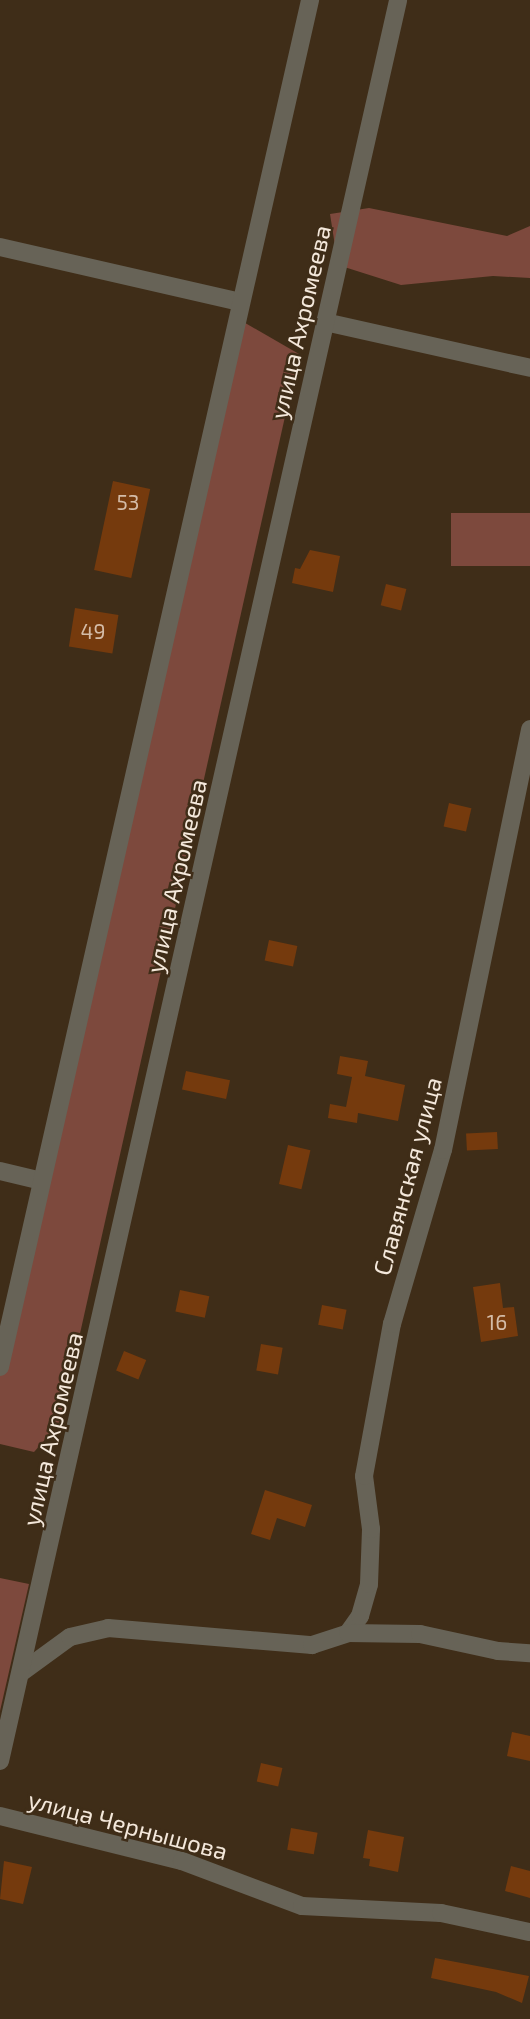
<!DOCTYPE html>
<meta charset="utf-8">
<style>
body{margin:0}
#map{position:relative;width:530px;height:2019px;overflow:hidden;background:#3f2d18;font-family:"Exo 2",sans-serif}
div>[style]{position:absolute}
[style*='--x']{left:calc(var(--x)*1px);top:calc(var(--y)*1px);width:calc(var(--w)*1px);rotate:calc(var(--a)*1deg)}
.green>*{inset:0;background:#7d493d;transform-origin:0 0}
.building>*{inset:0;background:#753a0d;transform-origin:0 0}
.minor>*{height:18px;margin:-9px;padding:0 9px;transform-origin:9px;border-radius:9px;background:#676357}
span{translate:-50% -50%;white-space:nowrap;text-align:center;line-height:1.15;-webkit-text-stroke:5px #3f2d18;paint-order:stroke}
.number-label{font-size:21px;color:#d4bca8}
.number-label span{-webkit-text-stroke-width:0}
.street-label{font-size:24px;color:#f4e8db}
</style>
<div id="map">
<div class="green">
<div style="clip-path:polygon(369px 208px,507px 236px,530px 226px,530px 278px,493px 276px,401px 285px,338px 265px,330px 214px)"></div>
<div style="clip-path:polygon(240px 320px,299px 354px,60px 1423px,34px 1452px,0 1444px,0 1352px)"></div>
<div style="left:530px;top:513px;width:53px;height:79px;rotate:90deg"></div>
<div style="clip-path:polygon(0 1578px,29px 1584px,0 1711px)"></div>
</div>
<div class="building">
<div style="left:113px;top:481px;width:38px;height:91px;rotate:12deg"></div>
<div style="clip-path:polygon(310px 550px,340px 556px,333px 592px,292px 583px,295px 568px,300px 569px)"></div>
<div style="left:386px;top:584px;width:21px;height:22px;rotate:14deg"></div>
<div style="left:75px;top:608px;width:44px;height:39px;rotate:9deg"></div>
<div style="left:449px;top:803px;width:23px;height:24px;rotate:13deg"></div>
<div style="left:269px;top:940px;width:29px;height:21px;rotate:12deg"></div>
<div style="clip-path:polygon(340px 1056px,368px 1061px,365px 1076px,405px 1085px,398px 1121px,358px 1113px,357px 1123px,328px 1118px,330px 1104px,346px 1107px,352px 1077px,337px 1074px)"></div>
<div style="left:186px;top:1071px;width:45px;height:19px;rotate:12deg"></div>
<div style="left:497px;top:1132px;width:17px;height:31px;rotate:87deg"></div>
<div style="left:288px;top:1145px;width:23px;height:40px;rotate:13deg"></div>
<div style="clip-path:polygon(500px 1283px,503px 1308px,514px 1307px,518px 1336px,481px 1342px,473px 1287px)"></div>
<div style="left:180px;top:1290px;width:30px;height:22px;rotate:12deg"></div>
<div style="left:322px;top:1305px;width:25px;height:20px;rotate:11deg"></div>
<div style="left:261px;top:1344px;width:22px;height:27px;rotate:10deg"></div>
<div style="left:124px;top:1351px;width:24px;height:21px;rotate:22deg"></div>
<div style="clip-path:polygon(265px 1490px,312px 1505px,305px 1527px,277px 1518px,270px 1540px,251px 1534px)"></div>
<div style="clip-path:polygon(512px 1732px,530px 1736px,530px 1761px,507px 1756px)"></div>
<div style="left:261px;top:1763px;width:22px;height:19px;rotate:13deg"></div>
<div style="left:291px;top:1828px;width:27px;height:22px;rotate:10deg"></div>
<div style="clip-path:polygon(368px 1830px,404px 1837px,398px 1872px,369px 1866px,370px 1859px,363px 1858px)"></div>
<div style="clip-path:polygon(4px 1861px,32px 1867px,23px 1904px,0 1899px)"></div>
<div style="clip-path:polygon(511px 1866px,530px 1871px,530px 1898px,505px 1891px)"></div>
<div style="clip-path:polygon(435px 1958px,529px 1976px,522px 2003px,496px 1992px,431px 1978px)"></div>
</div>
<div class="minor">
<div style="--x:0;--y:247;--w:247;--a:12.9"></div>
<div style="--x:325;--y:322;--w:210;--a:12.6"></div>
<div style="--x:0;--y:1171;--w:43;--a:13.4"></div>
<div style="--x:0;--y:1367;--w:1402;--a:-77.22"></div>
<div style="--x:348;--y:1633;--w:21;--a:-55"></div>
<div style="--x:360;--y:1616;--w:33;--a:-74"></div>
<div style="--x:369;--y:1584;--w:55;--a:-87.9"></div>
<div style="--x:371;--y:1529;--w:53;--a:-97.5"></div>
<div style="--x:364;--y:1476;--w:155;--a:-79.6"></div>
<div style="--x:392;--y:1324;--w:181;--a:-73.7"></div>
<div style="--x:443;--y:1150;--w:430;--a:-78.3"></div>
<div style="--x:22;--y:1672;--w:59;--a:-36.1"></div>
<div style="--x:70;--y:1637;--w:39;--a:-13"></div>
<div style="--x:108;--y:1628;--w:205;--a:4.8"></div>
<div style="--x:312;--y:1645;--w:38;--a:-18"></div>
<div style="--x:348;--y:1633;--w:72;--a:0.8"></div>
<div style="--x:420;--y:1634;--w:80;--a:12.3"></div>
<div style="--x:498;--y:1651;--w:32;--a:4"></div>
<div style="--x:0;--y:1761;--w:1805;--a:-77.26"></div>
<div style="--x:0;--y:1816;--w:187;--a:13.9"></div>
<div style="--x:182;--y:1861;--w:128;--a:20.6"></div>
<div style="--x:302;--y:1906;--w:139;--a:2.9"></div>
<div style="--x:441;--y:1913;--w:91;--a:12.1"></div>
</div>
<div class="number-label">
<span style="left:128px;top:502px">53</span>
<span style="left:93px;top:631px">49</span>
<span style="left:497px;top:1322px">16</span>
</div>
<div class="street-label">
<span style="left:300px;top:322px;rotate:-77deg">улица Ахромеева</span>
<span style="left:176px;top:876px;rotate:-77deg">улица Ахромеева</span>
<span style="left:407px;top:1176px;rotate:-75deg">Славянская улица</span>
<span style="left:52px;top:1429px;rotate:-77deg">улица Ахромеева</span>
<span style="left:128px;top:1825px;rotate:15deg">улица Чернышова</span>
</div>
</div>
